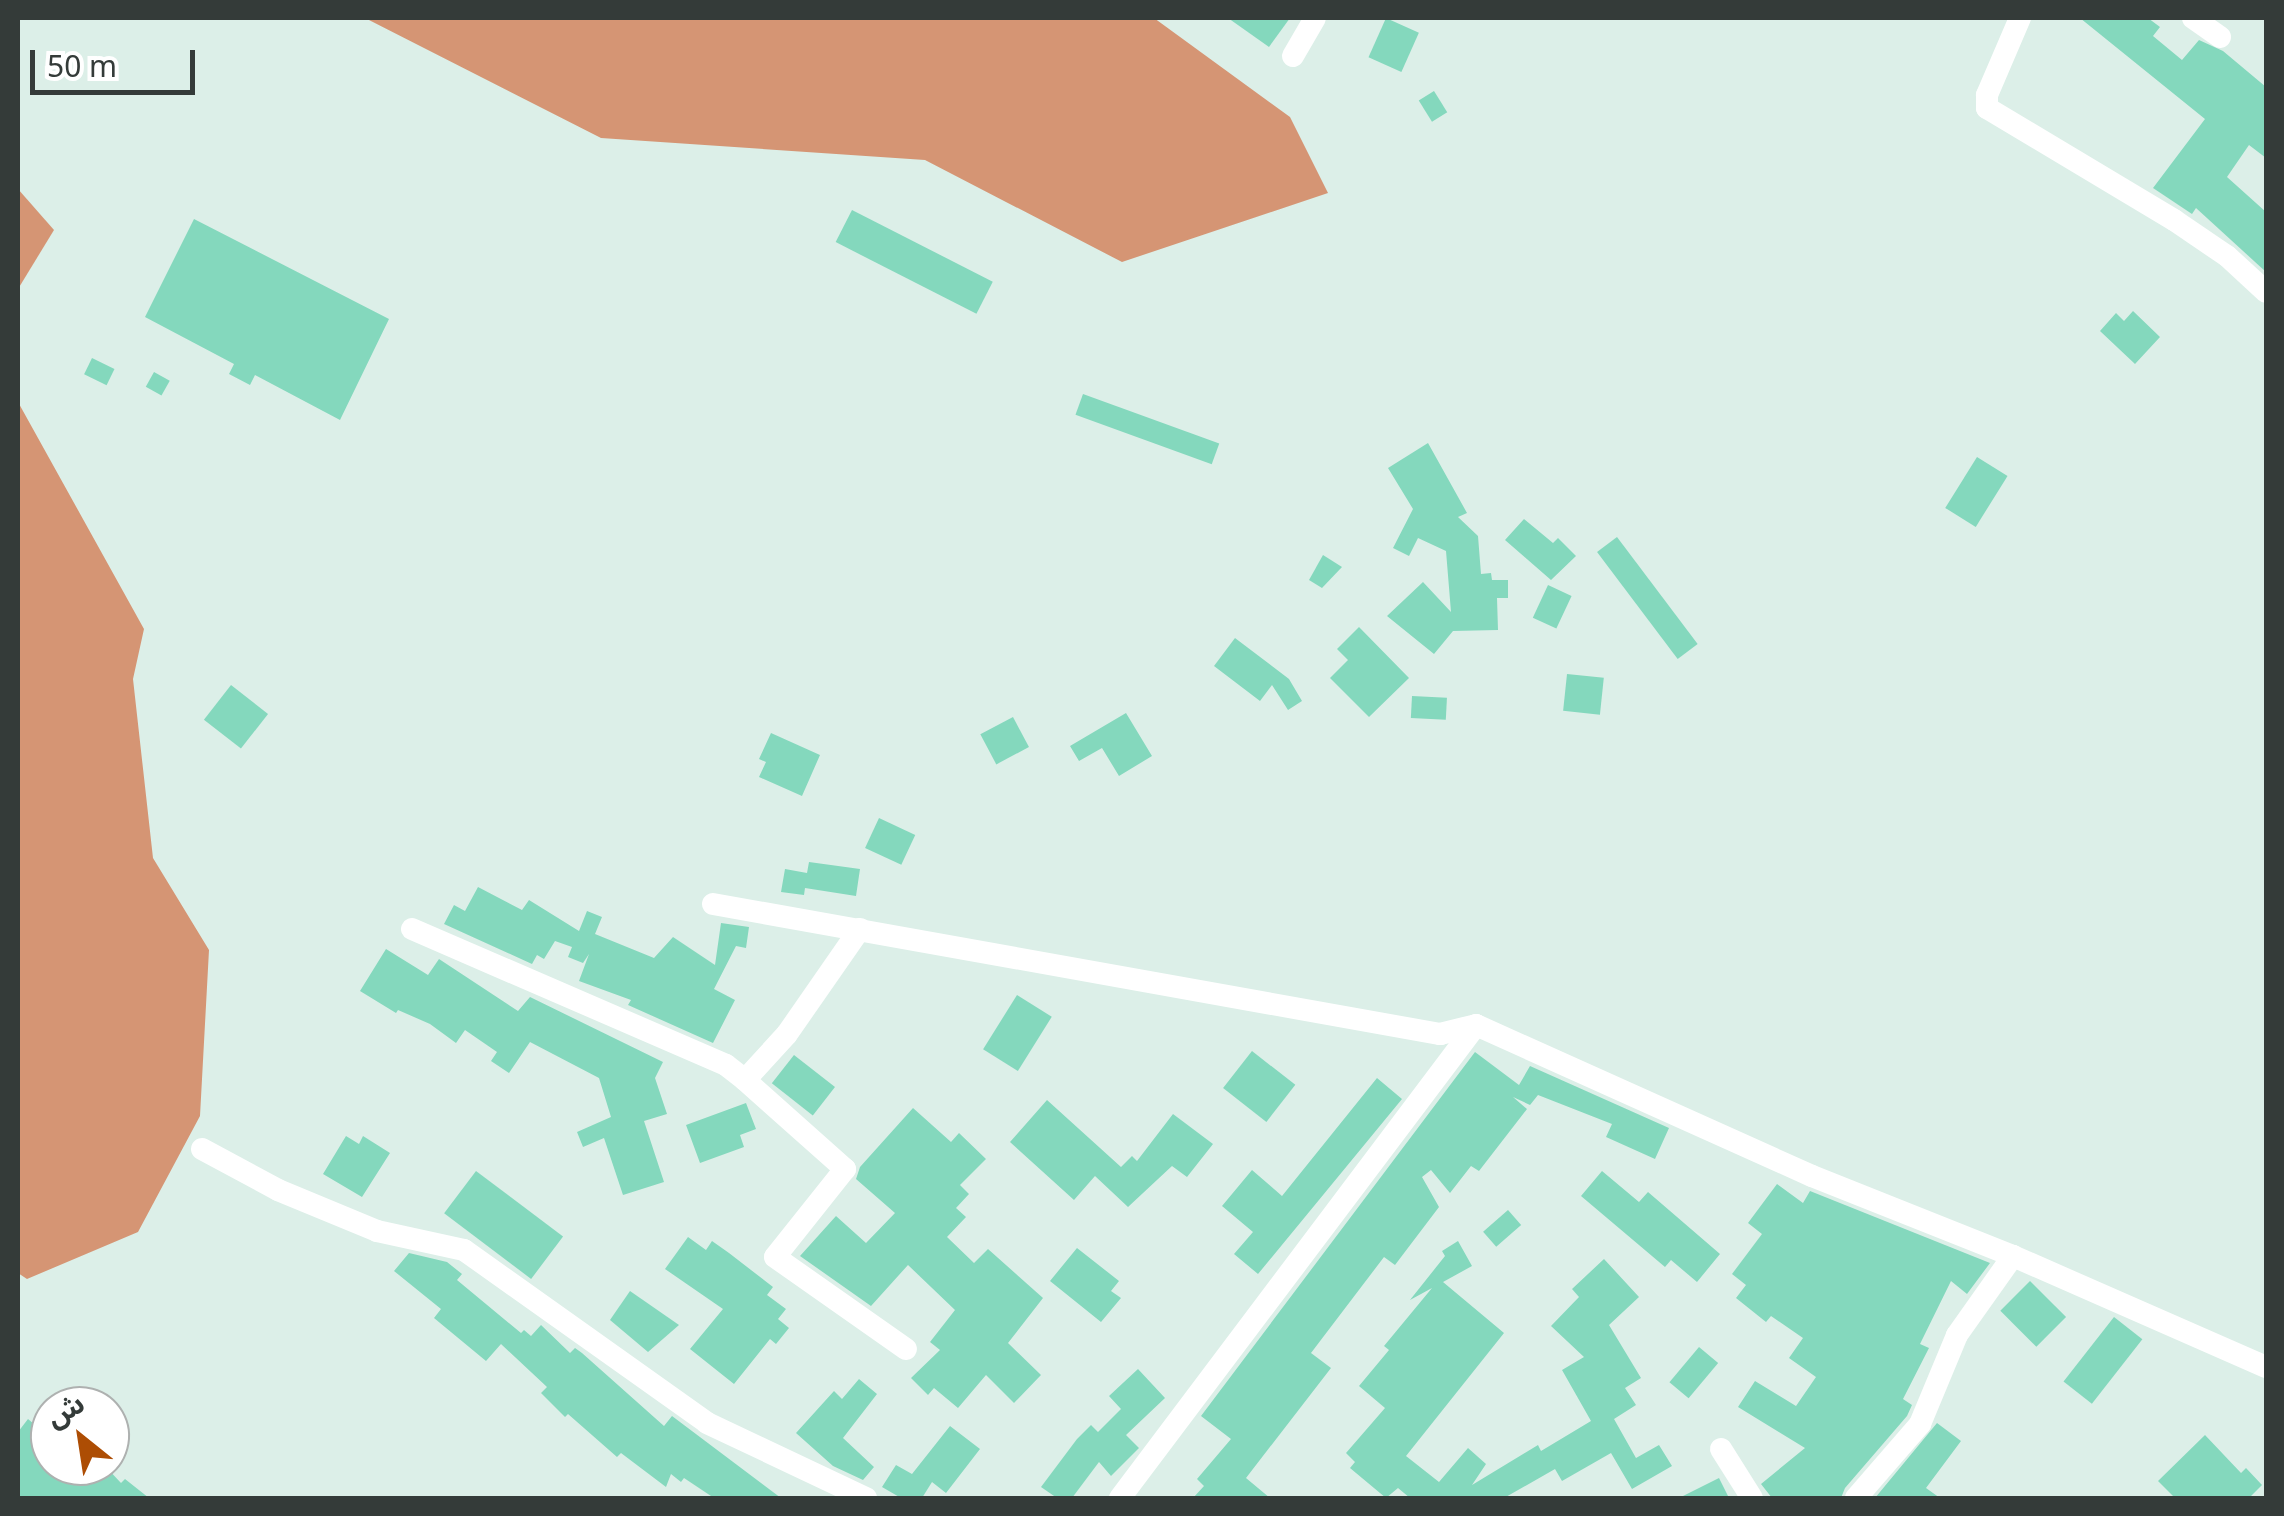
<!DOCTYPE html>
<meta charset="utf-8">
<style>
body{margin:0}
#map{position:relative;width:2284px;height:1516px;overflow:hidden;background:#dcefe8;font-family:Georgia,"Noto Sans Arabic",serif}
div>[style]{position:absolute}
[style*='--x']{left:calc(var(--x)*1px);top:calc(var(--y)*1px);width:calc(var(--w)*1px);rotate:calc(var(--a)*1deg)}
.forest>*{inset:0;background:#d59574}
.building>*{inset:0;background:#84d8bd;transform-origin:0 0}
.minor>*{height:22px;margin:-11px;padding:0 11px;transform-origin:11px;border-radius:11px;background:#fff}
span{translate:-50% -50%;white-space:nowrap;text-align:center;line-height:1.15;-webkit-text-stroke:8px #fff;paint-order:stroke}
.frame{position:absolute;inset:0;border:20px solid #343b39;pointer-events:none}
.north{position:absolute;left:30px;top:1386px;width:100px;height:100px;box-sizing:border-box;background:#fff;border:2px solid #aeb1b0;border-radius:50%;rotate:330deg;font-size:28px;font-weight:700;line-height:40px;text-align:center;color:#343b39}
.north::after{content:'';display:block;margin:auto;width:35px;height:45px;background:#ad4d04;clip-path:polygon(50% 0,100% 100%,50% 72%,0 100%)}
.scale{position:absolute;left:30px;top:50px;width:165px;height:45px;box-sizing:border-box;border:5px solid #343b39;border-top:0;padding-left:12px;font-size:30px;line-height:35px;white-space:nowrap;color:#343b39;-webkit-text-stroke:8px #fff;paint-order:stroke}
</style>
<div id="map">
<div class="forest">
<div style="clip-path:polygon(365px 18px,1154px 18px,1290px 117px,1328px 193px,1122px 262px,925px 160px,601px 138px)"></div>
<div style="clip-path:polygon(18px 189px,54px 230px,18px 289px)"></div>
<div style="clip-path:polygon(18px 402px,144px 629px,133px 679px,153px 858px,209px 950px,200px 1116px,138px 1232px,27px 1279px,18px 1273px)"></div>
</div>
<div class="building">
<div style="clip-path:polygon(1228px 18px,1290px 18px,1269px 47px)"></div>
<div style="left:1386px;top:18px;width:36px;height:43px;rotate:24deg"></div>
<div style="clip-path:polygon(2080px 18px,2148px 18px,2160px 27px,2153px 36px,2182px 60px,2199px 40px,2223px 51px,2266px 87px,2266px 158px,2249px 145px,2227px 177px,2266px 212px,2266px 272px,2196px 208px,2192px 214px,2153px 188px,2205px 119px)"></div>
<div style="left:1434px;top:91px;width:25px;height:18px;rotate:58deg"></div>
<div style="left:852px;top:210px;width:158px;height:36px;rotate:27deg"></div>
<div style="clip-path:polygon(194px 219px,389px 319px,340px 420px,255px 375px,250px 385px,229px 374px,234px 364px,145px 317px)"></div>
<div style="clip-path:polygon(2133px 311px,2160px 337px,2135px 364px,2100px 331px,2116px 313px,2124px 321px)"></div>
<div style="left:92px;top:358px;width:25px;height:18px;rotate:26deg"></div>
<div style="left:154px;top:372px;width:18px;height:17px;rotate:29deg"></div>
<div style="left:1083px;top:394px;width:145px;height:22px;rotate:20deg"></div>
<div style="clip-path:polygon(1428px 443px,1467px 513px,1458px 517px,1478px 536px,1481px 574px,1491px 573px,1492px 580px,1508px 580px,1508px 598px,1497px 598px,1498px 630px,1453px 631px,1434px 654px,1387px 616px,1423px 582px,1451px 612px,1446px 551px,1418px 538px,1409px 556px,1393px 548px,1413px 509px,1388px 468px)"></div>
<div style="left:1977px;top:457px;width:36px;height:60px;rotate:32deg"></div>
<div style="clip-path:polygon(1524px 519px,1553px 543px,1558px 538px,1576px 556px,1551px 580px,1505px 540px)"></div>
<div style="left:1617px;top:537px;width:134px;height:25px;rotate:53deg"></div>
<div style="clip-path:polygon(1323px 555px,1342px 567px,1322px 588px,1309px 580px)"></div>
<div style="left:1548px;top:585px;width:26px;height:36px;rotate:25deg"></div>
<div style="clip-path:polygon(1359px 627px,1409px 678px,1369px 717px,1330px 678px,1348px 660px,1337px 649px)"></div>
<div style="clip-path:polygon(1235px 638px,1289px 679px,1302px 701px,1288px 710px,1272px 685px,1260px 701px,1214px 666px)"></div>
<div style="left:1567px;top:674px;width:37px;height:37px;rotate:6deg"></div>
<div style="left:231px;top:685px;width:47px;height:44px;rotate:38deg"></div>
<div style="left:1412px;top:696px;width:35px;height:22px;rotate:3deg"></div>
<div style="clip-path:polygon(1126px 713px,1152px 756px,1119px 776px,1102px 748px,1079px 761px,1070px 746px)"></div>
<div style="left:1013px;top:717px;width:34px;height:37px;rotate:62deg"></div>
<div style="clip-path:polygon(771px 733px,820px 755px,802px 796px,759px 777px,766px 762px,759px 759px)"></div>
<div style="left:879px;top:818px;width:40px;height:33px;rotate:25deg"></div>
<div style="clip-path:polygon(809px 862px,860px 869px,856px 896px,805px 888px,804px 895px,781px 892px,785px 869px,807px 873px)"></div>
<div style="clip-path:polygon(478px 887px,522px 910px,529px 900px,579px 931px,587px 911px,602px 917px,595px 934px,654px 958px,673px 937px,715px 965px,721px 923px,749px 927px,746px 948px,736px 946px,714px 989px,735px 1000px,713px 1043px,628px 1005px,631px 1000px,579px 981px,589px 954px,583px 963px,568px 957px,572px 947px,555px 941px,544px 959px,537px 955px,532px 964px,444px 924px,454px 905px,465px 911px)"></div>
<div style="clip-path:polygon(386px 949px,428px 975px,439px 959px,518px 1011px,530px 997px,663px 1062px,655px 1078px,667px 1114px,644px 1121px,664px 1182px,623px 1195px,604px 1138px,583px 1147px,577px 1132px,611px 1117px,599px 1078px,530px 1042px,509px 1073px,491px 1061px,497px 1052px,465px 1030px,456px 1043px,430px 1024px,398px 1010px,396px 1013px,360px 991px)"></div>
<div style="left:1017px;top:995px;width:41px;height:64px;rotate:32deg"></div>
<div style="left:1252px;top:1051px;width:55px;height:47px;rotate:38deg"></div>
<div style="clip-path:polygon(1475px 1052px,1519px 1085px,1530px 1066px,1669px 1128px,1655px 1159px,1606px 1137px,1612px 1124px,1538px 1095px,1530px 1105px,1513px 1097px,1527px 1109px,1479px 1171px,1471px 1166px,1450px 1193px,1431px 1170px,1422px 1177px,1439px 1207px,1395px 1265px,1384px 1257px,1311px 1353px,1331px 1368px,1246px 1478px,1270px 1498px,1193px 1498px,1204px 1486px,1197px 1479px,1231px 1439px,1201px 1416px)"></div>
<div style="left:794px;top:1055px;width:52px;height:36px;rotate:38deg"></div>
<div style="clip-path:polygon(1377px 1078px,1402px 1099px,1258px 1274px,1234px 1254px,1253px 1232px,1222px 1206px,1252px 1170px,1282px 1196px)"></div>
<div style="clip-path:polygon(1047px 1100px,1121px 1167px,1132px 1156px,1137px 1161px,1173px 1114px,1213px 1144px,1187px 1177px,1172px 1166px,1128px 1207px,1095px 1176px,1074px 1200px,1010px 1142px)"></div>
<div style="clip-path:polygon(746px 1103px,756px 1129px,740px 1135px,744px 1147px,700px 1163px,686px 1125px)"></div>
<div style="clip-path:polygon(913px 1108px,951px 1142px,959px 1133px,986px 1159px,960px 1185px,969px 1194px,956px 1208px,966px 1217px,947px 1237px,974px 1263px,988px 1249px,1043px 1298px,1008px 1343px,1041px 1375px,1014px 1403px,986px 1375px,958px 1408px,934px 1388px,928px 1395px,911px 1378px,940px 1350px,930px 1342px,955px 1310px,908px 1265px,871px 1306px,800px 1256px,836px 1216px,866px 1243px,895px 1213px,856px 1179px,860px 1167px)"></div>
<div style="clip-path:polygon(346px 1136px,359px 1144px,363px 1136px,390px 1153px,362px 1197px,323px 1174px)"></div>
<div style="left:476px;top:1171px;width:109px;height:53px;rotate:37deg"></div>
<div style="clip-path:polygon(1602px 1171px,1639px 1202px,1648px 1192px,1720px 1254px,1697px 1282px,1671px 1260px,1665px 1267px,1581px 1196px)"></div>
<div style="clip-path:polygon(1777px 1184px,1803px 1203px,1810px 1191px,1990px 1263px,1967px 1294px,1951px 1281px,1920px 1344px,1929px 1348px,1903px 1399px,1912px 1405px,1907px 1416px,1845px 1488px,1841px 1498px,1772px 1498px,1761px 1484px,1805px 1448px,1738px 1407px,1755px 1381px,1796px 1406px,1816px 1377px,1789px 1358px,1803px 1338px,1771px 1316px,1766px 1322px,1736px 1298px,1746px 1285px,1732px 1274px,1762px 1234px,1748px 1223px)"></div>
<div style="left:1508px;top:1210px;width:20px;height:33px;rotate:49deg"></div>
<div style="clip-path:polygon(688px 1237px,706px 1250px,712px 1241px,729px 1253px,773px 1287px,767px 1295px,786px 1309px,778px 1319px,789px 1328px,776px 1344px,770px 1339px,734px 1384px,690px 1349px,723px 1309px,665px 1269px)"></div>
<div style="clip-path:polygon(1458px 1241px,1472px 1266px,1443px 1282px,1504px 1333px,1406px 1456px,1439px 1482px,1468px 1448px,1486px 1464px,1472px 1485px,1538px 1445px,1541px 1451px,1591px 1421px,1562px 1370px,1584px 1357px,1551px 1326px,1579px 1297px,1572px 1289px,1604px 1259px,1639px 1297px,1609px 1325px,1641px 1378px,1625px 1388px,1636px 1405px,1614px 1419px,1636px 1458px,1659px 1445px,1672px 1466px,1632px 1489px,1611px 1453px,1562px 1481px,1555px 1469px,1504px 1498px,1410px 1498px,1398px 1488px,1386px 1498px,1350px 1468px,1355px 1462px,1346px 1453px,1385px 1408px,1359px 1386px,1389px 1350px,1384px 1346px,1432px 1288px,1410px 1300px,1445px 1256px,1442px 1251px)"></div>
<div style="clip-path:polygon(1077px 1248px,1119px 1281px,1111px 1291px,1121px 1298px,1101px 1322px,1050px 1281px)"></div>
<div style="clip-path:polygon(409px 1253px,447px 1262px,462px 1274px,457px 1280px,521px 1333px,524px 1330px,531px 1336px,541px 1325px,570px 1353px,575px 1348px,582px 1353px,664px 1426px,672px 1416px,781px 1498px,714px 1498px,684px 1478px,681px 1482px,671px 1474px,666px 1487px,621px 1453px,617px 1457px,568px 1414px,565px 1417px,541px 1393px,547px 1387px,501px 1344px,486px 1361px,434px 1318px,441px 1309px,394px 1271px)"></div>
<div style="left:2030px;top:1281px;width:51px;height:42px;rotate:45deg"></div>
<div style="clip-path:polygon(630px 1291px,679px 1325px,648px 1352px,610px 1320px)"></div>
<div style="left:2114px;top:1317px;width:36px;height:82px;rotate:38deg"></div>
<div style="left:1699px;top:1347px;width:25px;height:46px;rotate:40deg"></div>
<div style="clip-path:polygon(1138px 1369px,1165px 1398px,1126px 1435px,1139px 1448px,1111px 1476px,1099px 1462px,1072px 1498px,1057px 1498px,1041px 1487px,1077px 1439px,1091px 1425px,1098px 1432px,1121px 1409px,1109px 1396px)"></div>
<div style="clip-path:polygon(859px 1379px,877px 1394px,843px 1438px,874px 1467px,863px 1480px,833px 1466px,796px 1433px,834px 1391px,842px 1399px)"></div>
<div style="clip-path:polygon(50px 1417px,50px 1466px,105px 1466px,121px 1483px,125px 1479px,149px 1498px,18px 1498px,18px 1432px,28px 1419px,40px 1429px)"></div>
<div style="clip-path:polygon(1937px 1423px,1961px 1441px,1926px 1488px,1940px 1498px,1875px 1498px)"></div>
<div style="clip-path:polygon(950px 1426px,980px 1449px,946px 1493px,932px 1482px,922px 1498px,901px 1498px,882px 1487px,896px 1465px,912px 1474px)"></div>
<div style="clip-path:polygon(2205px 1435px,2241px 1473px,2246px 1468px,2262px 1485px,2249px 1498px,2175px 1498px,2158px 1481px)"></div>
<div style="clip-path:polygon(1719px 1478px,1729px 1498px,1679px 1498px)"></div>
</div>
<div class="minor">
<div style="--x:2020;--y:18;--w:84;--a:113.2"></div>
<div style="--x:1987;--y:95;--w:13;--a:90"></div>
<div style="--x:1987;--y:108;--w:218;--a:30.9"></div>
<div style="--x:2174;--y:220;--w:64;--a:34.2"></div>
<div style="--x:2227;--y:256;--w:53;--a:42.7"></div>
<div style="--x:2193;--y:18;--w:33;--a:35"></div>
<div style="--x:1293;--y:56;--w:44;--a:-59.9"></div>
<div style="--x:713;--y:904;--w:739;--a:10.14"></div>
<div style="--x:1440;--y:1034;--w:37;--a:-14"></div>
<div style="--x:1476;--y:1025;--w:368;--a:24.2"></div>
<div style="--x:1812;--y:1176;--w:216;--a:21.7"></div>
<div style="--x:2013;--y:1256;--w:276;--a:23.7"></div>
<div style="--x:412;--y:929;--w:342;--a:23.4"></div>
<div style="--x:726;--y:1065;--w:24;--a:38"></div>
<div style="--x:745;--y:1080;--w:134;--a:41.7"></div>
<div style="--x:845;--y:1169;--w:112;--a:128.5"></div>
<div style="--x:775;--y:1257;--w:160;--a:35.1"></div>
<div style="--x:745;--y:1080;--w:62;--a:-47.6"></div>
<div style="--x:787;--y:1034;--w:128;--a:-55.2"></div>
<div style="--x:202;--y:1149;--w:86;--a:28.3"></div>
<div style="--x:278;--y:1190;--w:107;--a:22.5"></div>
<div style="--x:377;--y:1231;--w:89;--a:12.3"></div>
<div style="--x:464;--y:1250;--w:298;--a:35.4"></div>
<div style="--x:707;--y:1423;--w:176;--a:25.3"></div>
<div style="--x:1721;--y:1449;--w:58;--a:57.7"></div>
<div style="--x:1120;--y:1498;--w:592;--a:-53.03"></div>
<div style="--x:1856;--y:1498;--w:98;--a:-49.1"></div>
<div style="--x:1920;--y:1424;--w:96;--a:-67.4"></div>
<div style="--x:1957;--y:1335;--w:97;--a:-54.7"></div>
</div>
<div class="frame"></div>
<div class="north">ش</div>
<div class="scale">50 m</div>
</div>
